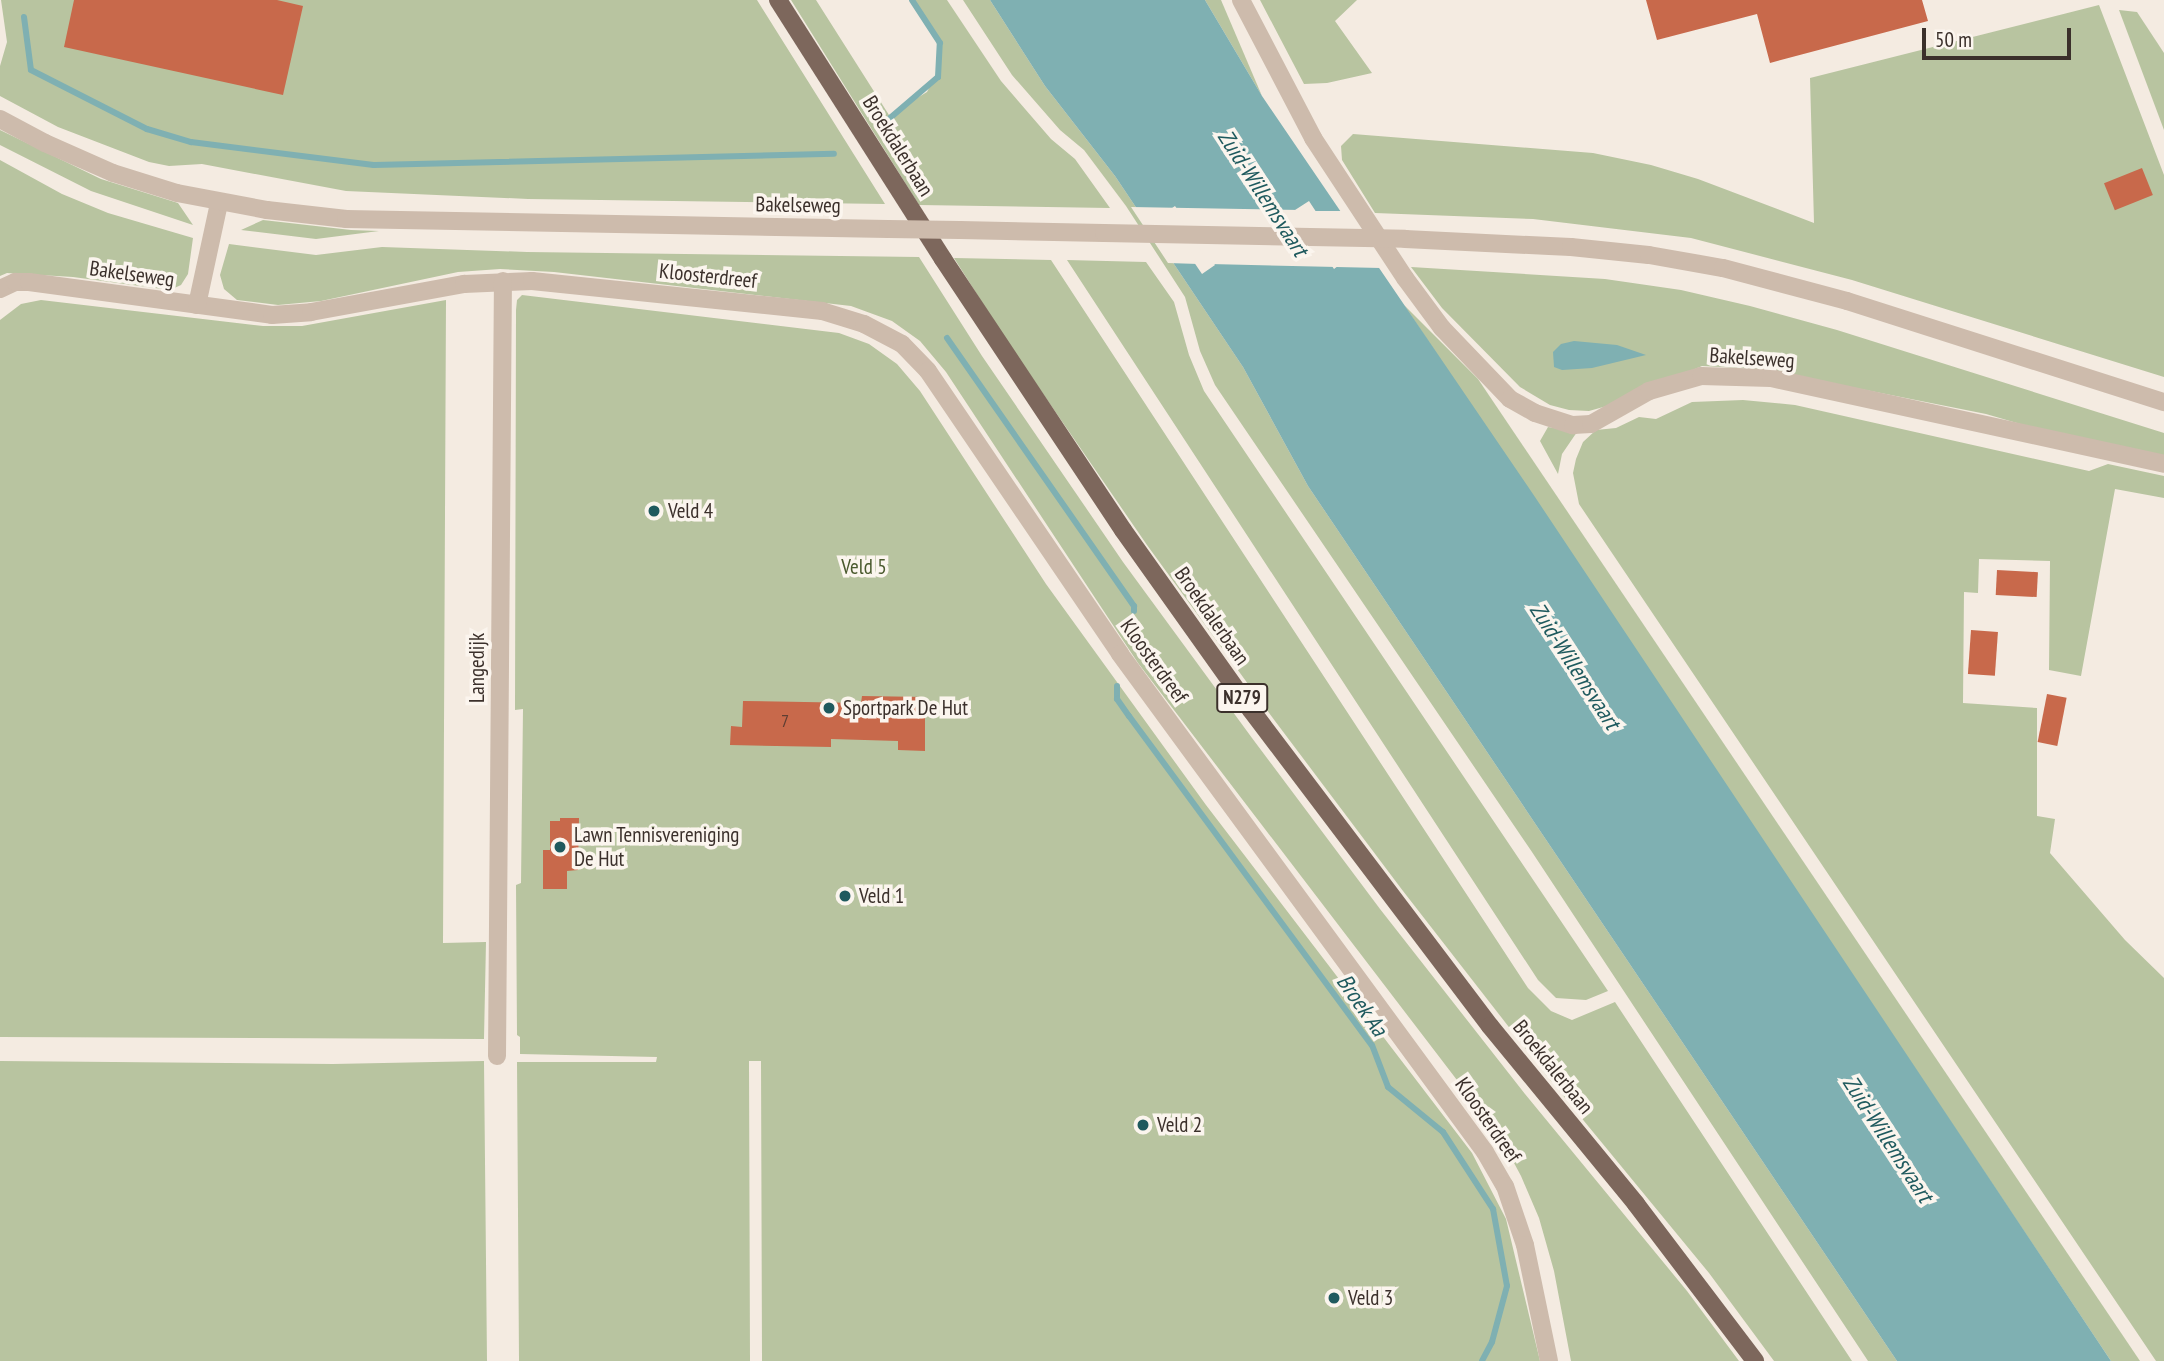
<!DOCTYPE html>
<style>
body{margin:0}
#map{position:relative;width:2164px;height:1361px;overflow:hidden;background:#f4ebe1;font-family:"PT Sans Narrow",sans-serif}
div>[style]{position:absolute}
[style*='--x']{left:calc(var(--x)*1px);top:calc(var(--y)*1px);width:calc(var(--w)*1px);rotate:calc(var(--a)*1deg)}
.green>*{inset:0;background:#b8c4a0}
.water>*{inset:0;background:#7fb0b2}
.pier>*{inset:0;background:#f4ebe1}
.stream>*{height:6px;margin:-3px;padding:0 3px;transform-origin:3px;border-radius:3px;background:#7fb0b2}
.building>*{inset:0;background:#c8694b;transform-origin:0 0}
.minor>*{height:18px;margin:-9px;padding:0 9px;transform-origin:9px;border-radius:9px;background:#cdbbac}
.tertiary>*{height:18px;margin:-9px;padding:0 9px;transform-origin:9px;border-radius:9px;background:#cdbbac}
.primary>*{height:18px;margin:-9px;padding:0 9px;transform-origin:9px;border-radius:9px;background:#7d675c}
.tertiary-bridge>*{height:18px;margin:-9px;padding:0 9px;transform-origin:9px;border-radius:9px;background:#cdbbac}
.dots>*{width:19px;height:19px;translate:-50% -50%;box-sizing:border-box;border:4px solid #fbf5ee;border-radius:50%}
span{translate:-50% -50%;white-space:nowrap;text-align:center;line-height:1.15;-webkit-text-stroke:7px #fbf5ee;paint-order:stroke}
.number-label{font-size:18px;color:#5e3e33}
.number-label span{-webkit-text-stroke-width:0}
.shield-label span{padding:2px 5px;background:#fbf5ee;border:2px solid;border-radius:5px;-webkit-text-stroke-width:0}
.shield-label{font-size:19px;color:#3b302b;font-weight:700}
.street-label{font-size:21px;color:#3b302b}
.poi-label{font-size:21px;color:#3b302b}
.left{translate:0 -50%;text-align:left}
.park-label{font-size:21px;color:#4a5a2e}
.water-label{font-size:23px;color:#1f5a5e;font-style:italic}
.scale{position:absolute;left:1922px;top:28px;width:149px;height:32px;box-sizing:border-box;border:4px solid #3b302b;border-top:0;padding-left:9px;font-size:21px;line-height:24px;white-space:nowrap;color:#3b302b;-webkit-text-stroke:5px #fbf5ee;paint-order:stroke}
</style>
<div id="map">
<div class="green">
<div style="clip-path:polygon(1px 0,757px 0,885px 204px,528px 199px,346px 191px,202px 164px,169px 166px,149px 162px,58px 127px,0 96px,0 66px,7px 42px)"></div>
<div style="clip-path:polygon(791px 0,816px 0,889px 115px,927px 92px,940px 66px,938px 40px,913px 0,947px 0,1001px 81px,1051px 139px,1075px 159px,1110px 208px,919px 205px)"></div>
<div style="clip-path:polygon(963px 0,990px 0,1045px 86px,1115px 176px,1243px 367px,1308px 486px,1897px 1361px,1868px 1361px,1532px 852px,1215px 385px,1200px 351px,1185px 297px,1126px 206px,1084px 150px,1060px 130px,1012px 75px)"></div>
<div style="clip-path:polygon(1205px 0,1221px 0,1262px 96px)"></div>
<div style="clip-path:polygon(1260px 0,1357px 0,1335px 21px,1372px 73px,1327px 83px,1304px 84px)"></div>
<div style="clip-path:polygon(2099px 5px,2164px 175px,2164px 377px,1852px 280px,1691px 238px,1533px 219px,1375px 213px,1342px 160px,1341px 146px,1353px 134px,1593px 153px,1651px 165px,1698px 179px,1814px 223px,1810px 78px)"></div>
<div style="clip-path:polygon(2119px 10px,2137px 12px,2164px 53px,2164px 130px)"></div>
<div style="clip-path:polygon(0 130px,101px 179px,178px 203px,193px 225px,91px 191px,0 145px)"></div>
<div style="clip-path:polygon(0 160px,62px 194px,108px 213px,193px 238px,188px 274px,181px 285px,170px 290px,73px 277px,7px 273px,0 276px)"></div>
<div style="clip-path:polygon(263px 220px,351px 230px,379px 231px,316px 239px,241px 230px)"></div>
<div style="clip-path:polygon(229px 244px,316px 255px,382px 247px,527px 252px,919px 257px,982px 356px,1123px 562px,1252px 738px,1380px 909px,1525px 1094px,1687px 1291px,1739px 1361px,1571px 1361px,1554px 1271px,1539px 1218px,1521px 1176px,1499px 1135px,1138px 663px,946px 372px,920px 341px,892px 321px,851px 306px,554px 272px,500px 269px,458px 272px,321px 301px,278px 305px,237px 300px,224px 289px,220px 275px)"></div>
<div style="clip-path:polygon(954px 258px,1051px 260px,1528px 988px,1551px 1011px,1572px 1020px,1615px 1002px,1852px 1361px,1774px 1361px,1709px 1273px,1547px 1076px,1403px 891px,1275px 721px,1147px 545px,1006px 340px)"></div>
<div style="clip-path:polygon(1067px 260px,1146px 262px,1174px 302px,1189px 355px,1204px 391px,1608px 991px,1586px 1000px,1556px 998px,1538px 980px)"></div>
<div style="clip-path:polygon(1411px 267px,1605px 279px,1681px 290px,1750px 306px,1837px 330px,2164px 433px,2164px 457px,2048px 432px,1986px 414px,1760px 369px,1702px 366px,1614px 404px,1589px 411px,1569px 410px,1550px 405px,1520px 387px,1442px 308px)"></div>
<div style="clip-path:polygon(522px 295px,839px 333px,869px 344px,897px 364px,920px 391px,1046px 584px,1206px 805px,1472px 1153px,1506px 1219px,1540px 1361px,762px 1361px,761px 1061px,749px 1061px,750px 1361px,519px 1361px,517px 1062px,656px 1062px,657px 1057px,520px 1054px,520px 1037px,517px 1035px,516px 885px,521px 883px,523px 709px,515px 710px,516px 310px,517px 300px)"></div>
<div style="clip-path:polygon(41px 300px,263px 326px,302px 326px,446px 300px,443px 943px,486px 942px,484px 1039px,0 1037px,0 320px,21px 304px)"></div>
<div style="clip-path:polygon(1404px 305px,1478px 379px,2140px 1361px,2111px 1361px)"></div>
<div style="clip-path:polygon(1743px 400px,1795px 405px,2089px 471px,2108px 464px,2164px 476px,2164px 498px,2115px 489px,2081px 676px,2049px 670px,2050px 561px,1979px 559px,1978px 593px,1964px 592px,1963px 703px,2037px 708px,2037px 816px,2055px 819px,2050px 853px,2125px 940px,2164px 978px,2164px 1361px,2156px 1361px,1579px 504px,1573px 473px,1576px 459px,1583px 442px,1596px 430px,1616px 428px,1639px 417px,1656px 419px,1692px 402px)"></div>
<div style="clip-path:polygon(1548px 427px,1577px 432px,1562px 454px,1558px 474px,1540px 441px)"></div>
<div style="clip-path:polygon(0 1061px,333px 1064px,484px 1061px,487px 1361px,0 1361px)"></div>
</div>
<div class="water">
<div style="clip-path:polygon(evenodd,990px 0,1205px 0,1262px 96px,1535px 497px,2111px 1361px,1897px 1361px,1308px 486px,1243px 367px,1115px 176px,1045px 86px,990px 0,1309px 201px,1347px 259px,1334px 269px,1295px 210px,1309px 201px,990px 0,1175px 206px,1215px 265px,1202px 274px,1162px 215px,1175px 206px)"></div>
<div style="clip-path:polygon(1574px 341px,1617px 345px,1646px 355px,1592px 368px,1562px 370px,1554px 367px,1553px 352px,1561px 344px)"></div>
</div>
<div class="pier">
<div style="clip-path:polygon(1131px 207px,1300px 210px,1334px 264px,1343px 259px,1312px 211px,1347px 211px,1381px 268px,1210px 264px,1175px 211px,1167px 216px,1199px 264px,1168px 263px)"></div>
</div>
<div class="stream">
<div style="--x:24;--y:17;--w:53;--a:82.5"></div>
<div style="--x:31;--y:70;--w:130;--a:27"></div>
<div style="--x:147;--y:129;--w:46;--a:16.5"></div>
<div style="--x:191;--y:142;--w:184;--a:7.2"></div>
<div style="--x:374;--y:165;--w:460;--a:-1.4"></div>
<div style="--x:890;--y:118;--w:63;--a:-40.5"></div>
<div style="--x:938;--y:77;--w:34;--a:-87"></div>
<div style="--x:940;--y:43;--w:51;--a:-123.1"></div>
<div style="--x:947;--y:338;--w:327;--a:55.1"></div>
<div style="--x:1134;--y:606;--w:5;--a:90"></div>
<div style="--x:1117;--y:686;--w:13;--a:90"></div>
<div style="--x:1117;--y:699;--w:21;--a:55"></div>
<div style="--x:1129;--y:716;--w:409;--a:53.6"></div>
<div style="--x:1372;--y:1045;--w:45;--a:69.1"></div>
<div style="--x:1388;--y:1087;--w:71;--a:39.3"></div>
<div style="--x:1443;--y:1132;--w:92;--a:57"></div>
<div style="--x:1493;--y:1209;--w:78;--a:79.7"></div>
<div style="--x:1507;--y:1286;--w:58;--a:105"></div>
<div style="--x:1492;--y:1342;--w:21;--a:118"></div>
</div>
<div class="building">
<div style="clip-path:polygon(74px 0,277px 0,303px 6px,283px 95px,64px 47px)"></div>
<div style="clip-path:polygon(1646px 0,1922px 0,1928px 21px,1770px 63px,1757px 14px,1657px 40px)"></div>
<div style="left:2142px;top:168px;width:29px;height:41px;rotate:68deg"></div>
<div style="left:1997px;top:570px;width:41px;height:25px;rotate:3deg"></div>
<div style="left:1971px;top:630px;width:27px;height:44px;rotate:4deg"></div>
<div style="left:2047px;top:694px;width:20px;height:49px;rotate:11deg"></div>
<div style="clip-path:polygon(862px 696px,925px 697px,925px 751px,898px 750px,898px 741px,831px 739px,831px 747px,730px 745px,731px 726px,742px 727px,743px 701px,861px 703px)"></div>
<div style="clip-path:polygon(560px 818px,579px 818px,578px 870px,567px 871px,567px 889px,543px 889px,543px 850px,550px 850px,550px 821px,560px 821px)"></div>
</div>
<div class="minor">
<div style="--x:1241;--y:0;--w:156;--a:62.4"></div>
<div style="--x:1313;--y:138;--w:168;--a:56.7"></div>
<div style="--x:1405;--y:278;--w:62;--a:53.5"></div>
<div style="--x:1442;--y:328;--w:98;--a:46.2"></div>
<div style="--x:1510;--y:399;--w:29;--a:29"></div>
<div style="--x:1535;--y:413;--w:40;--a:18"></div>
<div style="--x:1573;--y:425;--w:18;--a:-3"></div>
<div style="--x:1591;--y:424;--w:67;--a:-29.6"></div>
<div style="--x:1649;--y:391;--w:54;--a:-16.1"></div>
<div style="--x:1701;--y:376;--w:70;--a:1.6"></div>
<div style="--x:1771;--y:378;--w:402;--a:12.3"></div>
<div style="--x:0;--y:289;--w:17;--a:-25"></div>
<div style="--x:15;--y:282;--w:14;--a:0"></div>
<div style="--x:29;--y:282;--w:245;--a:7.7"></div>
<div style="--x:272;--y:315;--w:39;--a:-4"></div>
<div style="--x:311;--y:312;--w:156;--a:-10.4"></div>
<div style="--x:464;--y:284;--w:68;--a:-2.5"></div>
<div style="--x:532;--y:281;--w:292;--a:5.9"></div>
<div style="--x:822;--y:311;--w:44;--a:17.2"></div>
<div style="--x:864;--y:324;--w:43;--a:27.8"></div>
<div style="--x:902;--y:344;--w:37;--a:46"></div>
<div style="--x:928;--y:371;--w:342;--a:55.8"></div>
<div style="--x:1120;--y:654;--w:617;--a:53.76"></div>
<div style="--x:1485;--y:1152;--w:39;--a:60"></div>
<div style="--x:1505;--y:1186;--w:62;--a:71.3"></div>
<div style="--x:1525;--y:1245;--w:118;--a:78.3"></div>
<div style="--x:197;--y:305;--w:104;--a:-77.8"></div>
<div style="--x:497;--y:1056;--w:775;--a:-89.56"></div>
</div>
<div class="tertiary">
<div style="--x:0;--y:119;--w:51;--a:28.1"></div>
<div style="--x:45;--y:143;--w:74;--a:23.8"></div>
<div style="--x:113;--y:173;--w:67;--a:17.4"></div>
<div style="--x:177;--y:193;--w:92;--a:10.7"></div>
<div style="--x:267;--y:210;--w:80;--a:6.5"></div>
<div style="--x:346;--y:219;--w:542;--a:1.06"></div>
<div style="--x:960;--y:230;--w:144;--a:1.2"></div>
<div style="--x:1405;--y:239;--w:166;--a:2.8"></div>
<div style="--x:1571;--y:247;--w:78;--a:5.9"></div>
<div style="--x:1649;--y:255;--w:75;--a:10"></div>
<div style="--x:1723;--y:268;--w:128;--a:14.9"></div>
<div style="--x:1847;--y:301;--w:333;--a:17.7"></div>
</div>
<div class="primary">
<div style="--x:778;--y:0;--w:307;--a:57.5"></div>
<div style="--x:943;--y:259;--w:325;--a:56.4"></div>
<div style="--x:1123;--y:530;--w:221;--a:54.6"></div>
<div style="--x:1251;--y:710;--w:396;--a:52.9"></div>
<div style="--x:1490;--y:1026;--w:230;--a:50.6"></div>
<div style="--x:1636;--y:1204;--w:197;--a:52.8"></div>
</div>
<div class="tertiary-bridge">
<div style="--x:888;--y:229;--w:72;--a:0.8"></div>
<div style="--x:1104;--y:233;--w:301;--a:1.1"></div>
</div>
<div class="dots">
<div style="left:654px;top:511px;background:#1f5a5e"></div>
<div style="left:829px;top:708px;background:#1f5a5e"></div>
<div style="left:560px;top:847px;background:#1f5a5e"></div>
<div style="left:845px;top:896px;background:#1f5a5e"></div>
<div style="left:1143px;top:1125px;background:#1f5a5e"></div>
<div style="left:1334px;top:1298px;background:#1f5a5e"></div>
</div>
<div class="number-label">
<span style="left:785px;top:721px">7</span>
</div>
<div class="shield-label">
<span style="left:1242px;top:698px">N279</span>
</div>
<div class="street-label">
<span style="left:898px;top:146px;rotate:58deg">Broekdalerbaan</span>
<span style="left:798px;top:205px;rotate:1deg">Bakelseweg</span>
<span style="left:132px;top:274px;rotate:8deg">Bakelseweg</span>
<span style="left:708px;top:276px;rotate:6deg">Kloosterdreef</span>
<span style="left:1752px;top:358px;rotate:4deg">Bakelseweg</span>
<span style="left:1212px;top:616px;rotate:55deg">Broekdalerbaan</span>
<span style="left:1154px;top:661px;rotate:54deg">Kloosterdreef</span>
<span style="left:477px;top:668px;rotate:-90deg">Langedijk</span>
<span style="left:1553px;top:1067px;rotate:51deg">Broekdalerbaan</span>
<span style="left:1488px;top:1120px;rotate:55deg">Kloosterdreef</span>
</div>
<div class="poi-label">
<span class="left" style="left:668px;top:511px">Veld 4</span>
<span class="left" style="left:843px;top:708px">Sportpark De Hut</span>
<span class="left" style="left:574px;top:847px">Lawn Tennisvereniging<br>De Hut</span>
<span class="left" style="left:859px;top:896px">Veld 1</span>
<span class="left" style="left:1157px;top:1125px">Veld 2</span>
<span class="left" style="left:1348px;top:1298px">Veld 3</span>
</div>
<div class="park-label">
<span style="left:864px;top:567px">Veld 5</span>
</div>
<div class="water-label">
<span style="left:1263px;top:193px;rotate:57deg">Zuid-Willemsvaart</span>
<span style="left:1575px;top:666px;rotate:57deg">Zuid-Willemsvaart</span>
<span style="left:1362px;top:1005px;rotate:55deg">Broek Aa</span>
<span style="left:1888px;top:1139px;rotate:57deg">Zuid-Willemsvaart</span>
</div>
<div class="scale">50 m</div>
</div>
